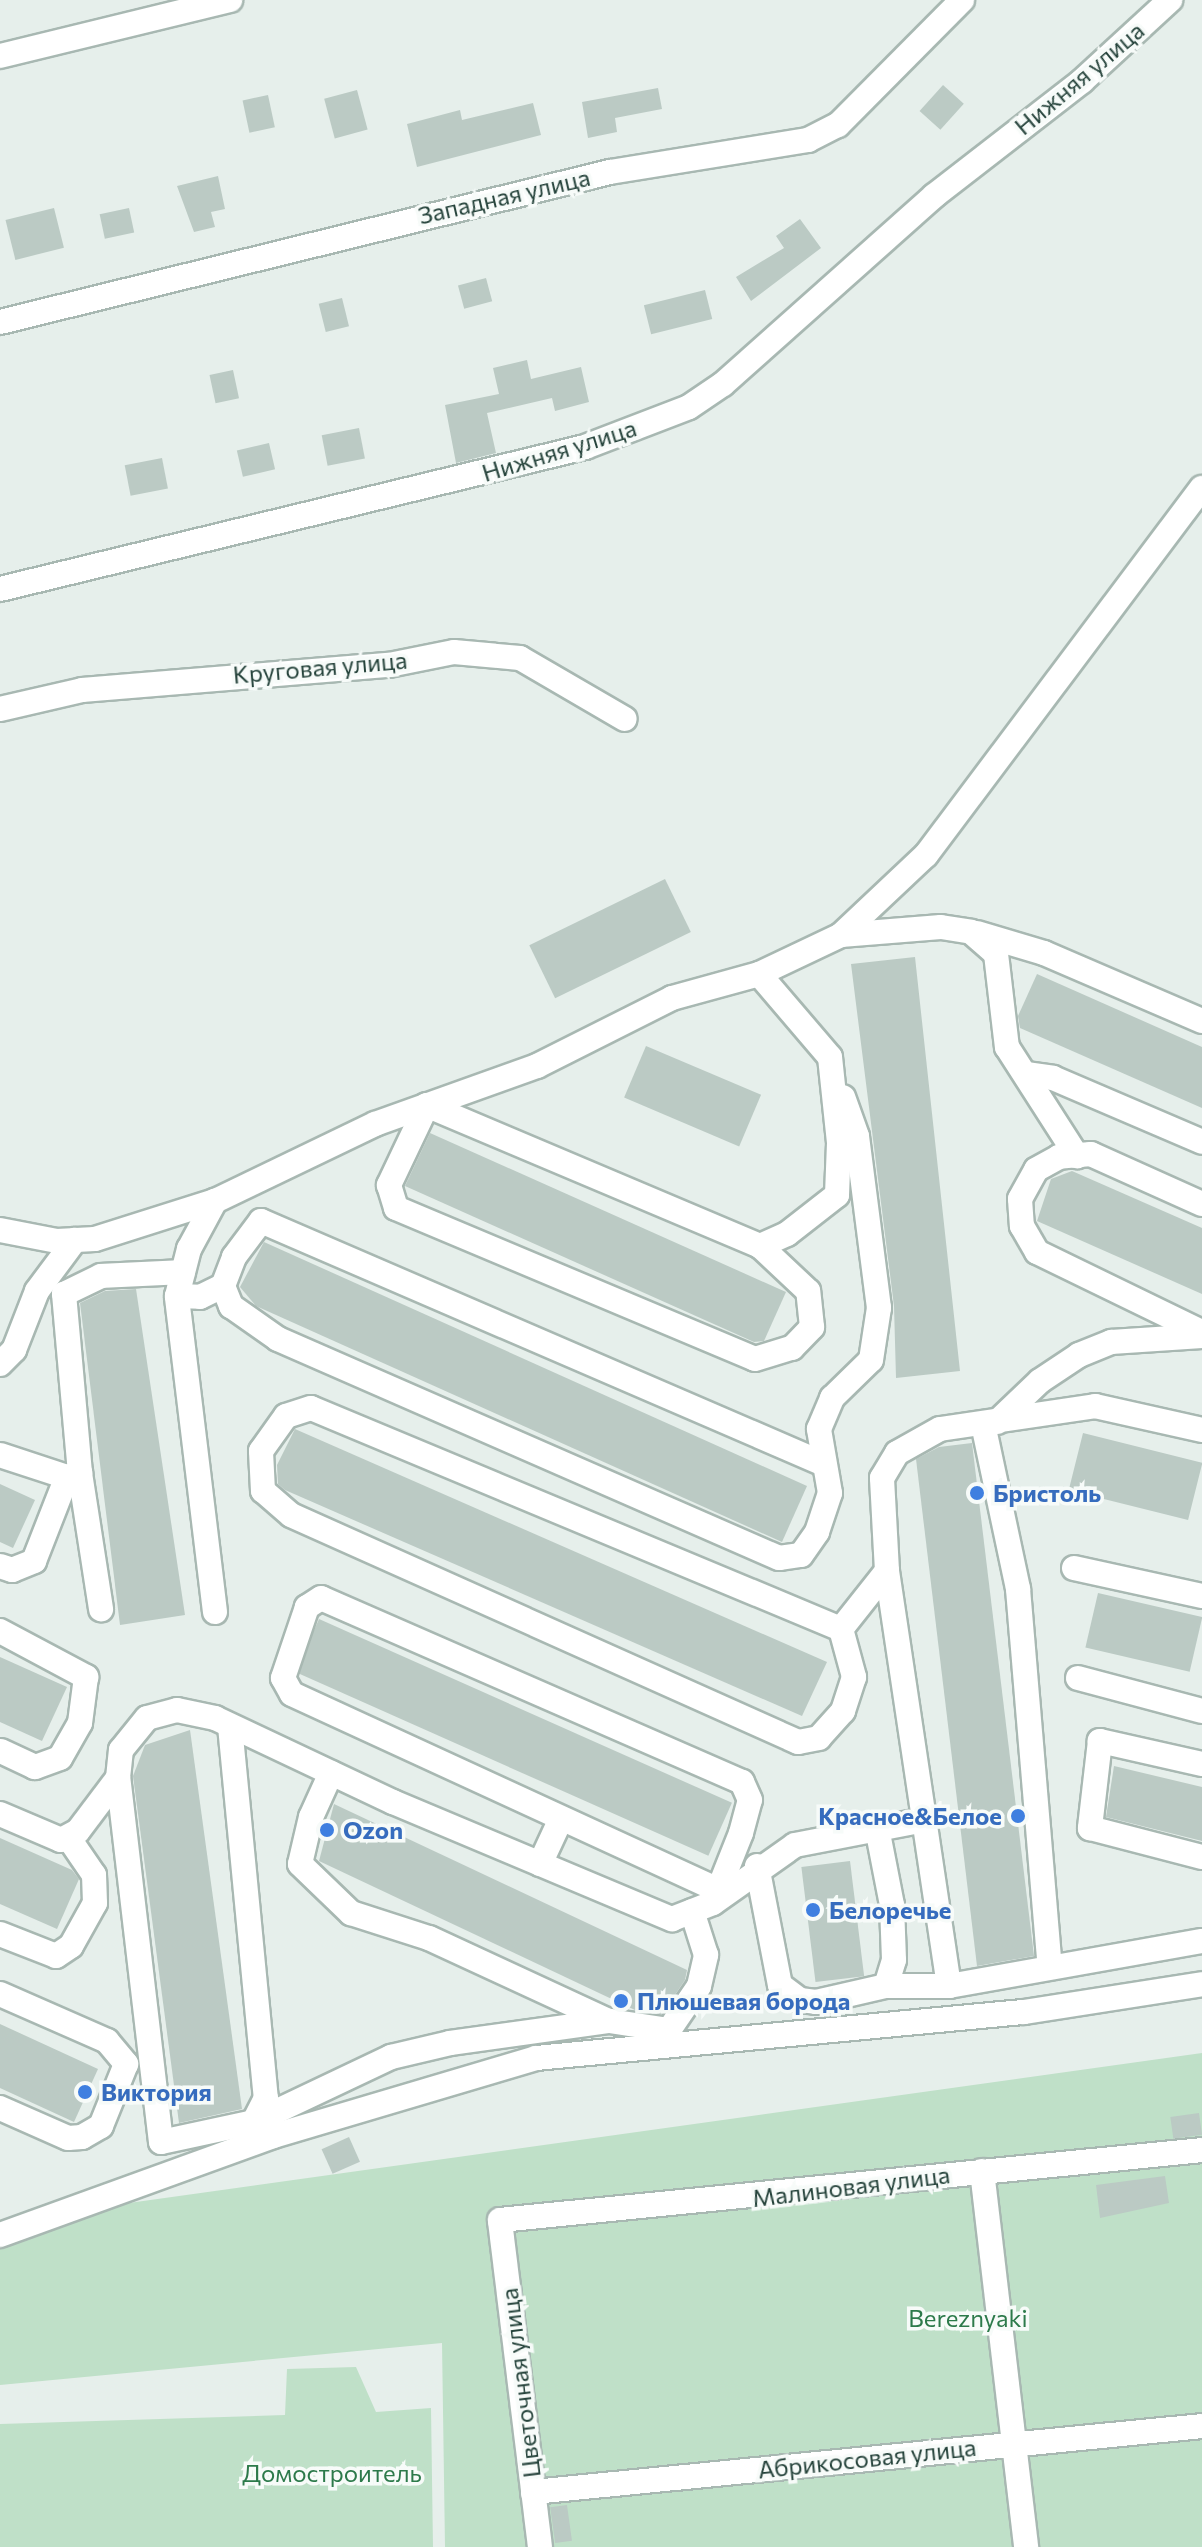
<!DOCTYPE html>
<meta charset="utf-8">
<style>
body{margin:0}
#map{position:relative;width:1202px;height:2547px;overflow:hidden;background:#e6efeb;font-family:Commissioner,sans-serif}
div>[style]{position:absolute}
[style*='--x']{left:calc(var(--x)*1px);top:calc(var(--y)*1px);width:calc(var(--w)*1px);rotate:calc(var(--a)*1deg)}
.green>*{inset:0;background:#bfe0c8}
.building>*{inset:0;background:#bbcac4;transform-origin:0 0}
.roads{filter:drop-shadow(2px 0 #a8b8b2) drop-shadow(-2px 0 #a8b8b2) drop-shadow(0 2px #a8b8b2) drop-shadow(0 -2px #a8b8b2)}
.minor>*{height:24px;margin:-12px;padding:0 12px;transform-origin:12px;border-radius:12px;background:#fff}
.dots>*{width:22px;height:22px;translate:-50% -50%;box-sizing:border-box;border:4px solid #f7fbf9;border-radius:50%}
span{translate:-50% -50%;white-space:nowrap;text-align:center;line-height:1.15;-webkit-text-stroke:7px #f7fbf9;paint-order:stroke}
.street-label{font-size:24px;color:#24423a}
.shop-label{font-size:24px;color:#366cbe;font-weight:700}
.left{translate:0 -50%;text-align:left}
.right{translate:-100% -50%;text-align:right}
.park-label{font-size:24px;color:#2d7a4b}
</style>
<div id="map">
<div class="green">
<div style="clip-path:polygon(1202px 2053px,1202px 2547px,445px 2547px,442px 2343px,0 2385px,0 2221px)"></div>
<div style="clip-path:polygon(356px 2367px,376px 2412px,431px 2408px,433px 2547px,0 2547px,0 2424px,285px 2415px,287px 2369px)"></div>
</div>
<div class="building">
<div style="left:943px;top:85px;width:28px;height:35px;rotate:42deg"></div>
<div style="clip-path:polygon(658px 88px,662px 109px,615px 118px,617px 132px,588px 138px,582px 102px)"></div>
<div style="left:357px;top:90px;width:41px;height:34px;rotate:75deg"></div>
<div style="left:268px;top:95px;width:33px;height:26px;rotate:78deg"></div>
<div style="clip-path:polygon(533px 103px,541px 135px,417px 167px,407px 124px,460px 110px,462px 120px)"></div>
<div style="clip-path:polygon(218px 176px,225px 209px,211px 212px,215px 227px,194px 232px,177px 186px)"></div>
<div style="left:54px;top:208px;width:41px;height:50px;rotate:76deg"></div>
<div style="left:129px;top:208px;width:25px;height:30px;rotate:78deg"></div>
<div style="clip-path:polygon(800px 219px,821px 248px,751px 301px,736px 277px,784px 248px,776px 236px)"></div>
<div style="left:486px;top:278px;width:24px;height:29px;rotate:75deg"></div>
<div style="left:705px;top:290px;width:30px;height:63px;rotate:76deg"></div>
<div style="left:342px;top:298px;width:29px;height:24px;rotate:76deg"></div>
<div style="clip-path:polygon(527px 360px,531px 379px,581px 367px,589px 402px,555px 411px,552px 398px,487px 413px,496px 453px,456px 463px,445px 405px,499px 394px,493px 368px)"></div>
<div style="left:233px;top:370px;width:29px;height:24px;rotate:78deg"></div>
<div style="left:359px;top:428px;width:31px;height:38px;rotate:79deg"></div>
<div style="left:269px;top:443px;width:27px;height:33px;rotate:77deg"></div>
<div style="left:162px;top:458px;width:31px;height:38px;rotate:79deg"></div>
<div style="left:665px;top:879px;width:59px;height:151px;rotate:64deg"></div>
<div style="clip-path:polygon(915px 957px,960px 1371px,896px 1378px,894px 1306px,851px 964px)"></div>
<div style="clip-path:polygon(1037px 974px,1202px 1047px,1202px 1108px,1020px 1028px,1018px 1016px)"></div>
<div style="left:646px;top:1046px;width:125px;height:56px;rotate:23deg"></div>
<div style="clip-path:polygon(430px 1133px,786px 1292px,764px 1341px,754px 1342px,405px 1186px)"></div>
<div style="clip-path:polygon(1072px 1171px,1202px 1228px,1202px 1294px,1037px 1221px,1051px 1179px)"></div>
<div style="clip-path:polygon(264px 1242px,807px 1486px,782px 1542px,256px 1306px,240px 1287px)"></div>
<div style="clip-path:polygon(136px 1289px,185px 1615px,120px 1625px,80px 1303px,105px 1291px)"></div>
<div style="clip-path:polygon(295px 1429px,827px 1662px,802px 1716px,285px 1490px,278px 1484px,277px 1465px)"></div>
<div style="left:1083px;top:1433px;width:123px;height:59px;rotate:14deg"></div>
<div style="clip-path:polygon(972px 1443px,1034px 1956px,977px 1966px,916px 1459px,939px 1447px)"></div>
<div style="clip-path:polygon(0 1484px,35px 1500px,13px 1548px,0 1542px)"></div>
<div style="left:1098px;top:1593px;width:107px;height:56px;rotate:13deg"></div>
<div style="left:319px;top:1619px;width:452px;height:58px;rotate:24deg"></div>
<div style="clip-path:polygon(0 1657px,67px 1687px,42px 1741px,0 1722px)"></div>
<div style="clip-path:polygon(190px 1730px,242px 2109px,179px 2123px,133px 1776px,145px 1745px)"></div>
<div style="clip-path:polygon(1114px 1766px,1202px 1787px,1202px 1841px,1106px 1817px)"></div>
<div style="clip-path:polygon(334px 1804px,687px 1970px,685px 1980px,662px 2014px,635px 2010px,319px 1861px)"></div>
<div style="clip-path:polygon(0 1838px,72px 1870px,79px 1879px,57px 1929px,0 1904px)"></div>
<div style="left:850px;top:1861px;width:116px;height:49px;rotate:83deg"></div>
<div style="clip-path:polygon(0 2024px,98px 2069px,74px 2122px,0 2088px)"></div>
<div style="left:1199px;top:2113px;width:22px;height:29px;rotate:82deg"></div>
<div style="left:349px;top:2137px;width:27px;height:30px;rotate:66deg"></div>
<div style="clip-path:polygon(1165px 2176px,1169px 2203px,1100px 2218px,1096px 2185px)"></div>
<div style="left:567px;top:2505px;width:36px;height:17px;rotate:82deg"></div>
</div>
<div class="roads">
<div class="minor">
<div style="--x:0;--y:56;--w:237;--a:-13.7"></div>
<div style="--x:0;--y:322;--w:628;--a:-13.82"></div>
<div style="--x:610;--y:172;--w:201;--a:-9.2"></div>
<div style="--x:808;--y:140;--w:34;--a:-27"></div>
<div style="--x:838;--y:125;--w:176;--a:-45.2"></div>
<div style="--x:0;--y:589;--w:602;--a:-13.64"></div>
<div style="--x:585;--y:447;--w:111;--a:-21"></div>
<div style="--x:689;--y:407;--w:41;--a:-34.1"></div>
<div style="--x:723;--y:384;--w:283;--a:-41.7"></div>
<div style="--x:934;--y:196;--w:187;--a:-37.8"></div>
<div style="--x:1082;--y:81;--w:120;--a:-42.6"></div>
<div style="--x:0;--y:709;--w:84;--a:-13"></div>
<div style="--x:82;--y:690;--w:308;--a:-4.7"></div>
<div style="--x:389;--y:665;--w:66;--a:-11.3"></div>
<div style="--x:454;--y:652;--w:66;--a:5.2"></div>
<div style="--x:520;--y:658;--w:121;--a:30.2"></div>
<div style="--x:977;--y:933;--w:70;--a:16.6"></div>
<div style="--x:1044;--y:953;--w:172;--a:23.3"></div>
<div style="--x:841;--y:935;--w:100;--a:-4.6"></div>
<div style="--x:941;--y:927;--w:30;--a:9"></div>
<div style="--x:971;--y:932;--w:33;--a:41"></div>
<div style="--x:996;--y:954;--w:94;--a:83.3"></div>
<div style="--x:1007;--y:1047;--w:130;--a:57.3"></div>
<div style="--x:759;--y:974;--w:109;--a:49.5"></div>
<div style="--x:830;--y:1057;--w:86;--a:84"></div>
<div style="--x:839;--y:1143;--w:52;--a:92.2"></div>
<div style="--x:837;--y:1195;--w:63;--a:142"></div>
<div style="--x:787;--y:1234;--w:30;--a:156"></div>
<div style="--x:760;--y:1246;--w:362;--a:-157.1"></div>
<div style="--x:427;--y:1105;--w:89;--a:115.4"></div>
<div style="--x:389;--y:1185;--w:24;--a:73"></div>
<div style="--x:396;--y:1208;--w:389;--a:22.8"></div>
<div style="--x:755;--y:1359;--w:39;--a:-17"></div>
<div style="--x:792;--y:1348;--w:29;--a:-46"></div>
<div style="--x:812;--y:1327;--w:36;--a:-96"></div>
<div style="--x:808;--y:1291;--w:66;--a:-136.8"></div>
<div style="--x:1026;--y:1074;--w:27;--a:8"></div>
<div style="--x:1053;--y:1078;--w:162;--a:23.2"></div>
<div style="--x:1202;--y:1204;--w:122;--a:-155.8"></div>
<div style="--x:1091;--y:1154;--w:32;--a:175"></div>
<div style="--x:1059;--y:1157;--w:26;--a:151"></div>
<div style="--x:1036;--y:1170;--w:33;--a:119"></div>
<div style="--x:1020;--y:1199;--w:27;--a:86"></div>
<div style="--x:1022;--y:1226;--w:30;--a:60"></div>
<div style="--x:1037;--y:1252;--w:183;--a:25.9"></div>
<div style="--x:0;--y:1230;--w:58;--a:10.9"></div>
<div style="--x:57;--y:1241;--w:38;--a:-3"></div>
<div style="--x:95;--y:1239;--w:126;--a:-17.6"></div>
<div style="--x:215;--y:1201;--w:178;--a:-25.7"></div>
<div style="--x:375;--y:1124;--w:172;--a:-19.7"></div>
<div style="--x:537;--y:1066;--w:151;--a:-26.7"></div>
<div style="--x:672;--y:998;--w:90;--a:-15.4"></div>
<div style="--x:759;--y:974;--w:91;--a:-25.4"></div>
<div style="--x:841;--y:935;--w:117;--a:-43.3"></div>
<div style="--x:926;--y:855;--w:459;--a:-53.1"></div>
<div style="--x:223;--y:1286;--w:22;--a:68"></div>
<div style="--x:231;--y:1306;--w:57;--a:35.1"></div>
<div style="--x:278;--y:1339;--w:547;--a:23.61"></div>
<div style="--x:779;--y:1558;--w:22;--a:-8"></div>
<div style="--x:801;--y:1555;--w:28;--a:-55"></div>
<div style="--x:817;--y:1532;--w:41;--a:-71.6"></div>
<div style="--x:830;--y:1493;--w:65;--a:-99.8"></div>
<div style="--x:819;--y:1429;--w:34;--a:-67"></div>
<div style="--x:832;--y:1398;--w:54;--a:-44.3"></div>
<div style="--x:871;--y:1360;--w:53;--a:-81.3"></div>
<div style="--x:879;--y:1308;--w:173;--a:-97.3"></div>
<div style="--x:857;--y:1136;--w:41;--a:-109.7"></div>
<div style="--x:177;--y:1296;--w:23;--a:2"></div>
<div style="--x:200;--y:1297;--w:25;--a:-26"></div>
<div style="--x:223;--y:1286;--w:31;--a:-69"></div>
<div style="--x:234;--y:1257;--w:45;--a:-53.1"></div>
<div style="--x:261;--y:1221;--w:613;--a:23.35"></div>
<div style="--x:0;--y:1364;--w:20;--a:-45"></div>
<div style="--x:14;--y:1350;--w:63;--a:-68.7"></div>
<div style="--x:37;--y:1291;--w:64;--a:-53.3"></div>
<div style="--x:311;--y:1408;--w:574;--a:22.64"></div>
<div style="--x:841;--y:1629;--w:50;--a:74.8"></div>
<div style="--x:854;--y:1677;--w:36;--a:108"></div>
<div style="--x:843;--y:1711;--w:36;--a:132"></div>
<div style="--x:819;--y:1738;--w:21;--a:169"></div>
<div style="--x:798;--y:1742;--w:555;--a:-155.88"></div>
<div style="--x:291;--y:1515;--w:37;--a:-139"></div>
<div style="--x:263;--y:1491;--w:40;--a:-92.9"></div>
<div style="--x:261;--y:1451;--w:43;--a:-54.5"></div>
<div style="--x:286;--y:1416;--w:26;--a:-18"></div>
<div style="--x:997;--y:1422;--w:59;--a:-43.6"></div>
<div style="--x:1040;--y:1381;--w:47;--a:-33.7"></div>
<div style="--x:1079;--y:1355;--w:35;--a:-22"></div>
<div style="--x:1111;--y:1342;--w:91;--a:-3.8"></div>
<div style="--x:983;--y:1424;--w:169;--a:78"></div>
<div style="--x:1018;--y:1589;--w:379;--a:85.2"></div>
<div style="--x:0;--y:1455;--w:71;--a:18.2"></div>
<div style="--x:67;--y:1477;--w:14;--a:-17"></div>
<div style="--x:80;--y:1473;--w:180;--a:-95.1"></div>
<div style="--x:64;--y:1294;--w:41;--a:-25.9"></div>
<div style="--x:101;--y:1276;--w:82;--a:-2.8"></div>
<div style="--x:80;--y:1473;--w:138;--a:81.2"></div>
<div style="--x:0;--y:1566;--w:13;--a:18"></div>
<div style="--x:12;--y:1570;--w:24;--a:-22"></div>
<div style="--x:34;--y:1561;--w:90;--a:-68.6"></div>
<div style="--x:1074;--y:1568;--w:131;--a:12.3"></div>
<div style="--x:215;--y:1612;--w:318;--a:-96.9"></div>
<div style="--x:177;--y:1296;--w:49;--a:-75.7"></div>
<div style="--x:189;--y:1249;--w:55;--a:-61.6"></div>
<div style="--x:841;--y:1629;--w:74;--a:-51.6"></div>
<div style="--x:0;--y:1631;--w:98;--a:28.1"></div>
<div style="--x:86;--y:1677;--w:46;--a:97.4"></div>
<div style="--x:80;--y:1723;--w:40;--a:119.7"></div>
<div style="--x:60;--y:1758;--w:27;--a:160"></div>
<div style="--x:35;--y:1767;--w:38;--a:-155"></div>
<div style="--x:1078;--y:1678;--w:128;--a:14.9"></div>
<div style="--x:230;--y:1726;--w:374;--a:84.5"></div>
<div style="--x:266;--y:2098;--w:27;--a:117"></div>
<div style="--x:254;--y:2122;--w:95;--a:167.9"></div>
<div style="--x:161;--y:2142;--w:367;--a:-96.7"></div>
<div style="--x:118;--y:1778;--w:28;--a:-84"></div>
<div style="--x:121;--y:1750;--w:41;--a:-50.9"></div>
<div style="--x:147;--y:1718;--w:31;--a:-15"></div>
<div style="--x:177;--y:1710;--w:39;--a:12"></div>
<div style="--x:215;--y:1718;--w:197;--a:25.3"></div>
<div style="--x:393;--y:1802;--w:303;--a:22.8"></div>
<div style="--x:672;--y:1919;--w:44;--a:-21.3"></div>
<div style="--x:713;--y:1903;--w:100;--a:-35.3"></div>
<div style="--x:795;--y:1845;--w:132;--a:-10.9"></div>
<div style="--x:1202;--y:1764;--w:105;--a:-167.3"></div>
<div style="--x:1100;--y:1741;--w:88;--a:96.6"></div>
<div style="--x:1090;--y:1828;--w:116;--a:14.5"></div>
<div style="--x:331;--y:1773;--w:48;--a:114.4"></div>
<div style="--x:311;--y:1817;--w:48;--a:103.2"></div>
<div style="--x:300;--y:1864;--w:71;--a:43.9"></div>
<div style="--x:351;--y:1913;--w:82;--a:17.8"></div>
<div style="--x:429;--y:1938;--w:198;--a:24.8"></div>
<div style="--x:0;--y:1814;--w:66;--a:23.1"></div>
<div style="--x:61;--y:1840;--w:19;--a:-28"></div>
<div style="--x:78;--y:1831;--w:66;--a:-53"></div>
<div style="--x:540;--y:1864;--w:47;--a:-65.1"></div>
<div style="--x:757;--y:1866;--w:121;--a:79.1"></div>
<div style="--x:780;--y:1985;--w:25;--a:37"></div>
<div style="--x:800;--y:2000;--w:16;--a:7"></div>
<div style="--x:816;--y:2002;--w:72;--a:-12.9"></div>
<div style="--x:886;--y:1986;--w:27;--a:-73"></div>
<div style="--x:894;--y:1960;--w:55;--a:-92.1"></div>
<div style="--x:892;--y:1905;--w:78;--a:-101"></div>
<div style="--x:714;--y:1901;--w:73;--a:-68.3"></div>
<div style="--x:741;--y:1833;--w:34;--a:-75"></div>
<div style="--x:750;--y:1800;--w:20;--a:-114"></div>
<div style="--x:742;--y:1782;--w:459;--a:-156.4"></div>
<div style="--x:321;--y:1598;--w:17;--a:147"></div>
<div style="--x:307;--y:1607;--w:75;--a:108.7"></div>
<div style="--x:283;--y:1678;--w:18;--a:61"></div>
<div style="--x:292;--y:1694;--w:469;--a:24.7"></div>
<div style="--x:0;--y:1934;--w:60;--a:21.4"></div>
<div style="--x:56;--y:1956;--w:18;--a:-34"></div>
<div style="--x:71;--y:1946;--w:49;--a:-60.8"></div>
<div style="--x:95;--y:1903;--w:28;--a:-92"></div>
<div style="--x:94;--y:1875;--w:46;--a:-124.4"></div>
<div style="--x:886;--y:1986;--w:63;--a:0"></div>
<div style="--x:949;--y:1986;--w:257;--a:-10.1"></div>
<div style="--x:949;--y:1986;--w:420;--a:-98.5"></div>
<div style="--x:887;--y:1571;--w:93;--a:-93.1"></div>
<div style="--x:882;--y:1478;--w:29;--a:-59"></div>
<div style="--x:897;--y:1453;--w:49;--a:-29.2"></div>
<div style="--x:940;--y:1429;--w:157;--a:-8.4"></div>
<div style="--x:1095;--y:1406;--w:110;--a:12.6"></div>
<div style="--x:0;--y:1994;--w:117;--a:23.7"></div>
<div style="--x:107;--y:2041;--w:30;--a:50"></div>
<div style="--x:126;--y:2064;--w:67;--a:112"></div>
<div style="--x:101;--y:2126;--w:22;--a:150"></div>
<div style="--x:82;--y:2137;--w:14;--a:176"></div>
<div style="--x:68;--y:2138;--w:74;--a:-156.2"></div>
<div style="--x:254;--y:2122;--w:152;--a:-25.4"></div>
<div style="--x:391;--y:2057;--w:61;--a:-13.3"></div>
<div style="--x:450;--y:2043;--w:161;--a:-7.9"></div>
<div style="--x:609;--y:2021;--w:61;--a:8.5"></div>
<div style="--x:669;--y:2030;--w:53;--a:-55.7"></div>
<div style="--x:699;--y:1986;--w:32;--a:-77"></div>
<div style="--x:706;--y:1955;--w:46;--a:-107.7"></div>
<div style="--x:982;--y:2171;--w:379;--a:83.3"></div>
<div style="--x:0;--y:2235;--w:290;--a:-19.9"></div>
<div style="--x:273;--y:2136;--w:274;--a:-16.5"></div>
<div style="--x:536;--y:2058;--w:490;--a:-5.4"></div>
<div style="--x:1024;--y:2012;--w:180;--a:-8.9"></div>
<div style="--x:533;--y:2492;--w:672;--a:-5.63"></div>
<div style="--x:540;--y:2547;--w:329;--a:-97"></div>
<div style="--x:500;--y:2220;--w:705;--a:-5.69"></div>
</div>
</div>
<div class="dots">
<div style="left:977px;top:1493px;background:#3f7fe0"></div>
<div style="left:1018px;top:1816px;background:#3f7fe0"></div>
<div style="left:327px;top:1830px;background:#3f7fe0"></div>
<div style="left:813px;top:1910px;background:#3f7fe0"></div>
<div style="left:621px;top:2001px;background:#3f7fe0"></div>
<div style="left:85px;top:2092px;background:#3f7fe0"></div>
</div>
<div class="street-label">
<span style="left:1079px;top:78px;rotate:-40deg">Нижняя улица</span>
<span style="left:504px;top:196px;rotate:-13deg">Западная улица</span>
<span style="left:559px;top:450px;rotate:-17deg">Нижняя улица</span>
<span style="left:320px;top:667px;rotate:-5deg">Круговая улица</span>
<span style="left:851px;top:2186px;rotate:-7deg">Малиновая улица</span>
<span style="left:520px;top:2383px;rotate:-97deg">Цветочная улица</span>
<span style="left:867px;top:2458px;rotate:-6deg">Абрикосовая улица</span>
</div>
<div class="shop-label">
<span class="left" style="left:993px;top:1493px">Бристоль</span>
<span class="right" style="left:1002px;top:1816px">Красное&amp;Белое</span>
<span class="left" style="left:343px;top:1830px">Ozon</span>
<span class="left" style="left:829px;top:1910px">Белоречье</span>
<span class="left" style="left:637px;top:2001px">Плюшевая борода</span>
<span class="left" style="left:101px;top:2092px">Виктория</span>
</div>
<div class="park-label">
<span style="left:968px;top:2318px">Bereznyaki</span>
<span style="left:332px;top:2473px">Домостроитель</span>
</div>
</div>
